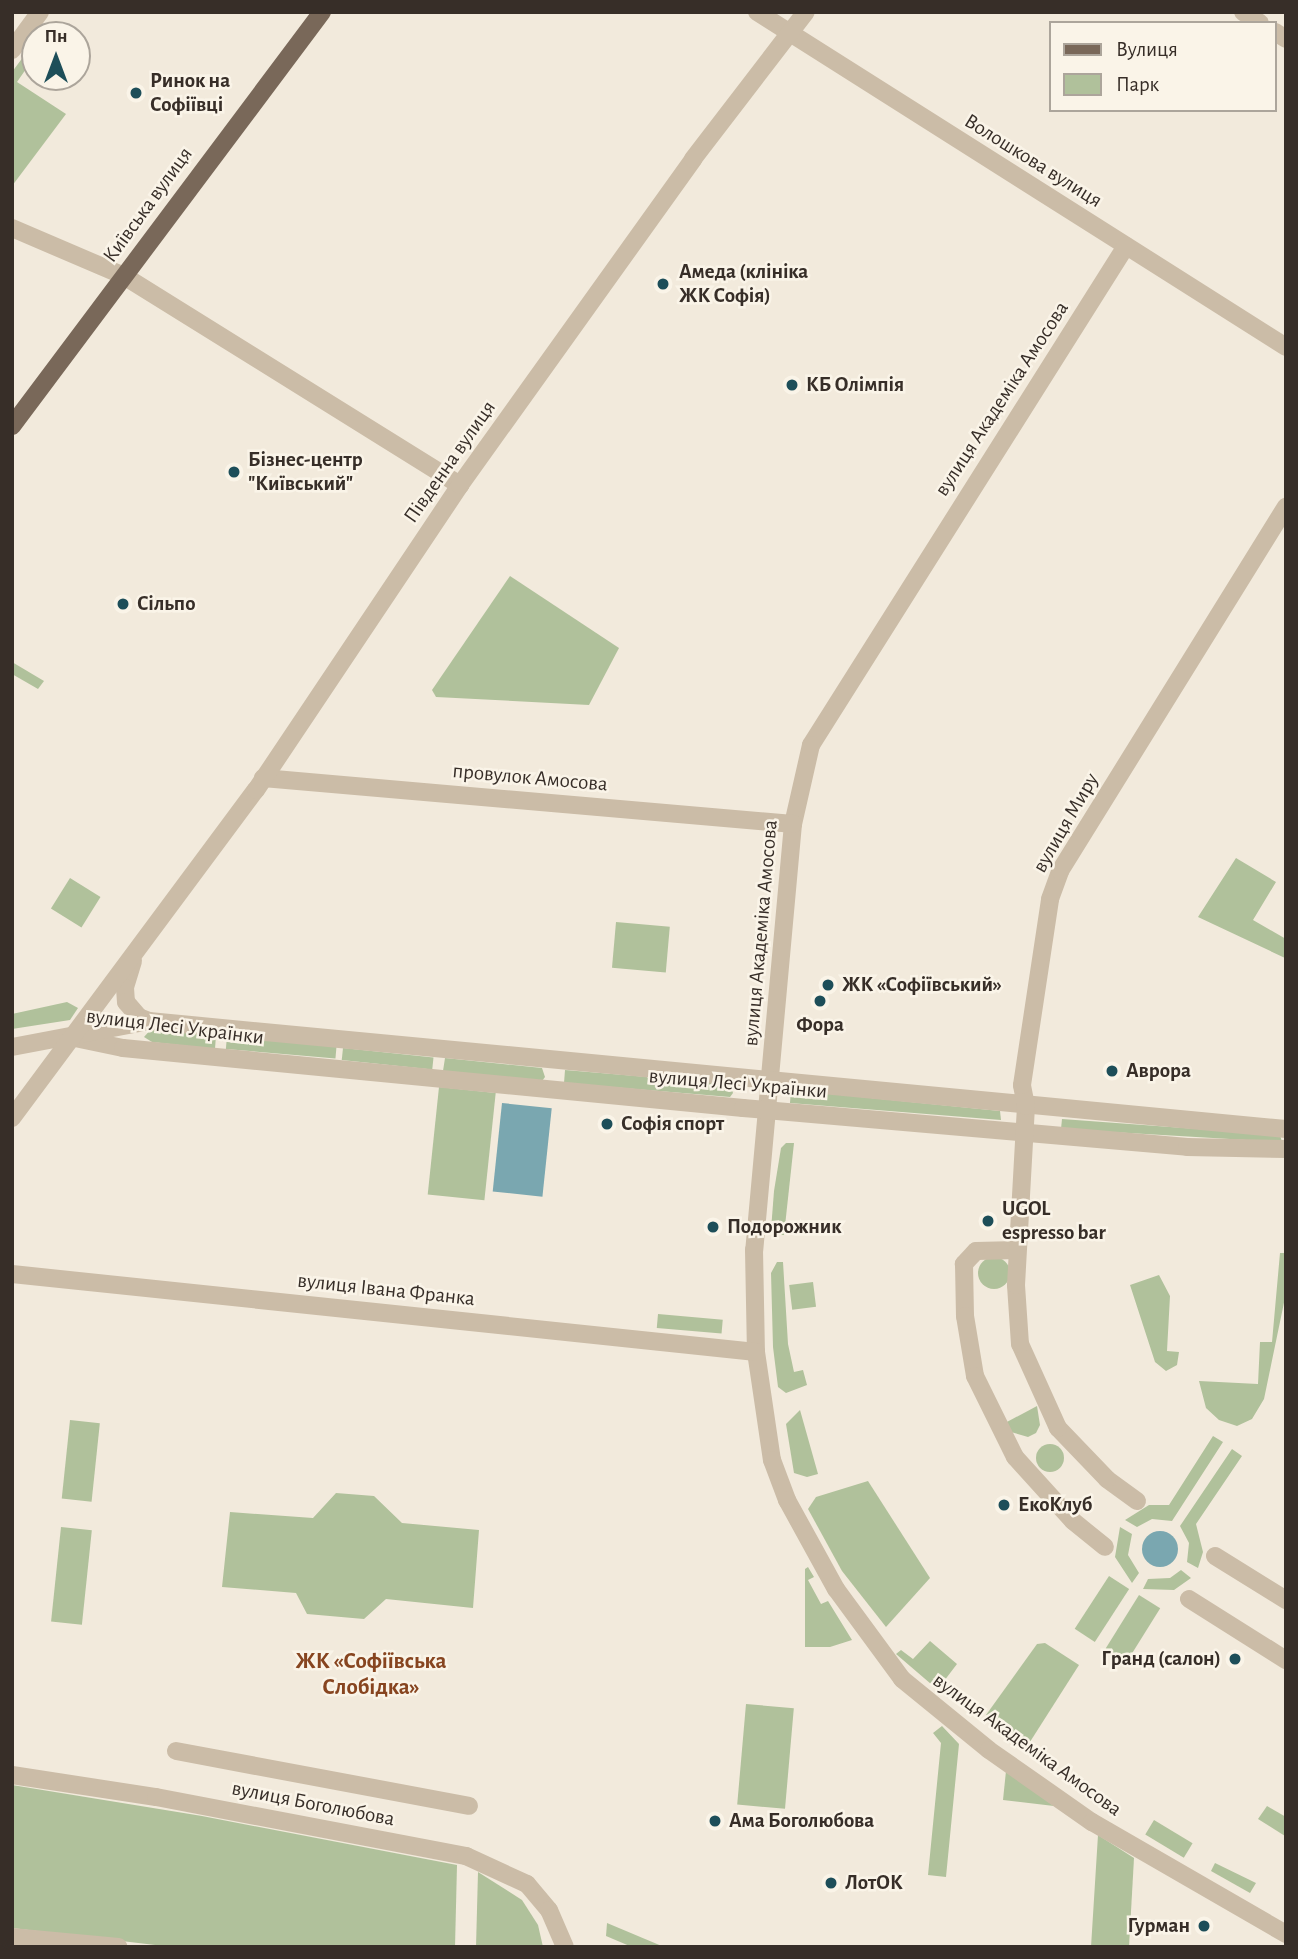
<!DOCTYPE html>
<meta charset="utf-8">
<style>
body{margin:0}
#map{position:relative;width:1298px;height:1959px;overflow:hidden;background:#f2eadc;font-family:"Alegreya Sans",sans-serif}
div>[style]{position:absolute}
[style*='--x']{left:calc(var(--x)*1px);top:calc(var(--y)*1px);width:calc(var(--w)*1px);rotate:calc(var(--a)*1deg)}
.green>*{inset:0;background:#b0c19b;transform-origin:0 0}
.round{border-radius:50%}
.water>*{inset:0;background:#7aa7b0;transform-origin:0 0}
.minor>*{height:18px;margin:-9px;padding:0 9px;transform-origin:9px;border-radius:9px;background:#cbbca7}
.major>*{height:18px;margin:-9px;padding:0 9px;transform-origin:9px;border-radius:9px;background:#796859}
.dots>*{width:19px;height:19px;translate:-50% -50%;box-sizing:border-box;border:4px solid #faf4e8;border-radius:50%}
span{translate:-50% -50%;white-space:nowrap;text-align:center;line-height:1.15;-webkit-text-stroke:5px #faf4e8;paint-order:stroke}
.poi-label{font-size:21px;color:#372e28;font-weight:700}
.left{translate:0 -50%;text-align:left}
.right{translate:-100% -50%;text-align:right}
.street-label{font-size:21px;color:#372e28}
.neighbourhood-label{font-size:23px;color:#874520;font-weight:700}
.frame{position:absolute;inset:0;border:14px solid #372e28;pointer-events:none}
.legend{position:absolute;left:1049px;top:21px;width:228px;height:91px;box-sizing:border-box;background:#faf4e8;border:2px solid #aca59b;margin:0;padding:9px 12px;list-style:none;font-size:21px;color:#372e28}
.legend li{display:flex;align-items:center;gap:14px;height:35px}
.legend b{width:35px;border:2px solid #aca59b}
.north{position:absolute;left:21px;top:21px;width:70px;height:70px;box-sizing:border-box;background:#faf4e8;border:2px solid #aca59b;border-radius:50%;rotate:0deg;font-size:19px;font-weight:700;line-height:28px;text-align:center;color:#372e28}
.north::after{content:'';display:block;margin:auto;width:24px;height:32px;background:#1d4e59;clip-path:polygon(50% 0,100% 100%,50% 72%,0 100%)}
</style>
<div id="map">
<div class="green">
<div style="clip-path:polygon(35px 41px,35px 56px,17px 82px,66px 114px,12px 186px,12px 72px)"></div>
<div style="clip-path:polygon(510px 576px,619px 648px,589px 705px,436px 697px,432px 690px)"></div>
<div style="clip-path:polygon(12px 662px,44px 681px,38px 689px,12px 674px)"></div>
<div style="clip-path:polygon(1236px 858px,1276px 882px,1253px 920px,1286px 939px,1285px 958px,1198px 917px)"></div>
<div style="left:70px;top:878px;width:36px;height:36px;rotate:32deg"></div>
<div style="left:616px;top:922px;width:54px;height:46px;rotate:5deg"></div>
<div style="clip-path:polygon(67px 1002px,78px 1008px,70px 1020px,12px 1029px,12px 1014px)"></div>
<div style="clip-path:polygon(152px 1028px,216px 1035px,215px 1049px,152px 1042px,144px 1037px)"></div>
<div style="left:227px;top:1036px;width:110px;height:13px;rotate:5deg"></div>
<div style="left:343px;top:1048px;width:91px;height:12px;rotate:6deg"></div>
<div style="clip-path:polygon(445px 1058px,542px 1068px,545px 1077px,542px 1081px,443px 1071px)"></div>
<div style="clip-path:polygon(565px 1070px,730px 1084px,733px 1093px,730px 1097px,564px 1083px)"></div>
<div style="left:439px;top:1087px;width:57px;height:108px;rotate:6deg"></div>
<div style="clip-path:polygon(791px 1090px,1000px 1111px,1001px 1120px,790px 1103px)"></div>
<div style="clip-path:polygon(1062px 1119px,1280px 1135px,1282px 1142px,1061px 1129px)"></div>
<div style="clip-path:polygon(786px 1143px,794px 1143px,784px 1235px,776px 1235px,771px 1230px,774px 1191px,781px 1148px)"></div>
<div style="clip-path:polygon(1280px 1253px,1286px 1253px,1286px 1293px,1264px 1399px,1252px 1419px,1237px 1426px,1219px 1420px,1206px 1408px,1199px 1381px,1258px 1384px,1260px 1342px,1272px 1342px)"></div>
<div class="round" style="left:978px;top:1257px;width:32px;height:32px"></div>
<div style="clip-path:polygon(777px 1262px,783px 1262px,788px 1344px,794px 1372px,803px 1370px,807px 1385px,786px 1393px,778px 1387px,773px 1347px,771px 1273px)"></div>
<div style="clip-path:polygon(1159px 1275px,1170px 1296px,1167px 1351px,1179px 1352px,1177px 1365px,1166px 1371px,1155px 1362px,1130px 1285px)"></div>
<div style="left:813px;top:1282px;width:25px;height:24px;rotate:83deg"></div>
<div style="left:658px;top:1314px;width:65px;height:14px;rotate:5deg"></div>
<div style="clip-path:polygon(1037px 1406px,1040px 1425px,1036px 1433px,1028px 1437px,1011px 1432px,1005px 1423px)"></div>
<div style="clip-path:polygon(800px 1410px,818px 1474px,807px 1477px,794px 1473px,786px 1424px)"></div>
<div style="left:70px;top:1420px;width:30px;height:79px;rotate:6deg"></div>
<div style="clip-path:polygon(1213px 1436px,1223px 1442px,1172px 1521px,1152px 1519px,1137px 1527px,1125px 1520px,1149px 1505px,1169px 1505px)"></div>
<div class="round" style="left:1036px;top:1444px;width:28px;height:28px"></div>
<div style="clip-path:polygon(1232px 1449px,1242px 1456px,1196px 1524px,1203px 1552px,1198px 1568px,1187px 1562px,1189px 1543px,1180px 1526px)"></div>
<div style="clip-path:polygon(868px 1481px,930px 1578px,886px 1627px,842px 1571px,808px 1509px,816px 1497px)"></div>
<div style="clip-path:polygon(336px 1493px,374px 1496px,402px 1523px,479px 1530px,473px 1608px,386px 1599px,364px 1619px,307px 1614px,296px 1593px,222px 1587px,230px 1512px,313px 1518px)"></div>
<div style="left:61px;top:1527px;width:31px;height:95px;rotate:6deg"></div>
<div style="clip-path:polygon(1120px 1527px,1132px 1534px,1128px 1555px,1139px 1573px,1132px 1583px,1115px 1557px)"></div>
<div style="clip-path:polygon(808px 1567px,814px 1577px,808px 1580px,821px 1604px,828px 1601px,852px 1640px,830px 1647px,805px 1647px,805px 1569px)"></div>
<div style="clip-path:polygon(1181px 1570px,1191px 1578px,1174px 1590px,1143px 1589px,1148px 1579px,1170px 1578px)"></div>
<div style="left:1109px;top:1576px;width:24px;height:63px;rotate:33deg"></div>
<div style="left:1139px;top:1595px;width:25px;height:63px;rotate:32deg"></div>
<div style="clip-path:polygon(930px 1641px,957px 1664px,941px 1685px,949px 1692px,945px 1696px,896px 1654px,901px 1650px,913px 1659px)"></div>
<div style="clip-path:polygon(1045px 1643px,1079px 1665px,1028px 1745px,986px 1715px,1037px 1644px)"></div>
<div style="left:746px;top:1704px;width:48px;height:101px;rotate:5deg"></div>
<div style="clip-path:polygon(942px 1726px,959px 1744px,946px 1877px,928px 1875px,941px 1743px,933px 1733px)"></div>
<div style="clip-path:polygon(1006px 1771px,1054px 1806px,1003px 1800px)"></div>
<div style="clip-path:polygon(12px 1785px,202px 1816px,457px 1865px,455px 1947px,172px 1947px,12px 1928px)"></div>
<div style="clip-path:polygon(1267px 1806px,1286px 1817px,1285px 1836px,1258px 1819px)"></div>
<div style="left:1154px;top:1820px;width:45px;height:17px;rotate:31deg"></div>
<div style="clip-path:polygon(1098px 1835px,1134px 1858px,1129px 1947px,1091px 1947px)"></div>
<div style="clip-path:polygon(1215px 1863px,1256px 1883px,1250px 1893px,1211px 1871px)"></div>
<div style="clip-path:polygon(478px 1872px,522px 1900px,538px 1925px,543px 1947px,476px 1947px)"></div>
<div style="clip-path:polygon(607px 1923px,657px 1944px,664px 1947px,632px 1947px,606px 1936px)"></div>
</div>
<div class="water">
<div style="left:502px;top:1103px;width:50px;height:89px;rotate:6deg"></div>
<div class="round" style="left:1142px;top:1531px;width:36px;height:36px"></div>
</div>
<div class="minor">
<div style="--x:757;--y:12;--w:626;--a:32.34"></div>
<div style="--x:1243;--y:12;--w:20;--a:33"></div>
<div style="--x:1275;--y:32;--w:13;--a:32"></div>
<div style="--x:12;--y:50;--w:47;--a:-53.6"></div>
<div style="--x:12;--y:228;--w:122;--a:23.2"></div>
<div style="--x:124;--y:276;--w:396;--a:31.9"></div>
<div style="--x:1126;--y:246;--w:590;--a:122.26"></div>
<div style="--x:811;--y:745;--w:81;--a:102.8"></div>
<div style="--x:793;--y:824;--w:428;--a:95.2"></div>
<div style="--x:754;--y:1250;--w:102;--a:88.9"></div>
<div style="--x:756;--y:1352;--w:109;--a:81.6"></div>
<div style="--x:772;--y:1460;--w:43;--a:69.4"></div>
<div style="--x:787;--y:1500;--w:102;--a:61.2"></div>
<div style="--x:836;--y:1589;--w:112;--a:53.7"></div>
<div style="--x:902;--y:1679;--w:112;--a:39.2"></div>
<div style="--x:989;--y:1750;--w:126;--a:35"></div>
<div style="--x:1092;--y:1822;--w:224;--a:30"></div>
<div style="--x:263;--y:778;--w:532;--a:4.96"></div>
<div style="--x:133;--y:961;--w:28;--a:107"></div>
<div style="--x:125;--y:988;--w:14;--a:86"></div>
<div style="--x:126;--y:1002;--w:20;--a:49"></div>
<div style="--x:139;--y:1017;--w:11;--a:22"></div>
<div style="--x:75;--y:1038;--w:49;--a:11.8"></div>
<div style="--x:123;--y:1048;--w:623;--a:5.53"></div>
<div style="--x:743;--y:1108;--w:446;--a:5"></div>
<div style="--x:1187;--y:1147;--w:99;--a:1.2"></div>
<div style="--x:12;--y:1047;--w:139;--a:-10.7"></div>
<div style="--x:149;--y:1021;--w:1142;--a:5.43"></div>
<div style="--x:12;--y:1118;--w:409;--a:-53.4"></div>
<div style="--x:256;--y:790;--w:367;--a:-56.2"></div>
<div style="--x:460;--y:485;--w:401;--a:-54.4"></div>
<div style="--x:693;--y:159;--w:185;--a:-52.5"></div>
<div style="--x:1017;--y:1250;--w:41;--a:178.6"></div>
<div style="--x:976;--y:1251;--w:18;--a:133"></div>
<div style="--x:964;--y:1264;--w:52;--a:88.9"></div>
<div style="--x:965;--y:1316;--w:61;--a:80.5"></div>
<div style="--x:975;--y:1376;--w:90;--a:63.7"></div>
<div style="--x:1015;--y:1457;--w:86;--a:47.8"></div>
<div style="--x:1073;--y:1521;--w:41;--a:39.1"></div>
<div style="--x:12;--y:1274;--w:748;--a:5.98"></div>
<div style="--x:1137;--y:1501;--w:37;--a:-144"></div>
<div style="--x:1107;--y:1479;--w:71;--a:-133.9"></div>
<div style="--x:1058;--y:1428;--w:92;--a:-114.3"></div>
<div style="--x:1020;--y:1344;--w:59;--a:-93.9"></div>
<div style="--x:1016;--y:1285;--w:179;--a:-86.8"></div>
<div style="--x:1026;--y:1106;--w:21;--a:-101"></div>
<div style="--x:1022;--y:1085;--w:188;--a:-81.4"></div>
<div style="--x:1050;--y:899;--w:30;--a:-70"></div>
<div style="--x:1060;--y:871;--w:429;--a:-58.2"></div>
<div style="--x:1215;--y:1556;--w:84;--a:31.8"></div>
<div style="--x:1189;--y:1599;--w:115;--a:32.2"></div>
<div style="--x:176;--y:1751;--w:298;--a:10.6"></div>
<div style="--x:12;--y:1775;--w:146;--a:8.7"></div>
<div style="--x:156;--y:1797;--w:316;--a:10.8"></div>
<div style="--x:466;--y:1856;--w:67;--a:24.7"></div>
<div style="--x:527;--y:1884;--w:34;--a:50"></div>
<div style="--x:549;--y:1910;--w:40;--a:66.6"></div>
<div style="--x:12;--y:1937;--w:107;--a:5.3"></div>
</div>
<div class="major">
<div style="--x:12;--y:426;--w:517;--a:-53.17"></div>
</div>
<div class="dots">
<div style="left:136px;top:93px;background:#1d4e59"></div>
<div style="left:663px;top:284px;background:#1d4e59"></div>
<div style="left:792px;top:385px;background:#1d4e59"></div>
<div style="left:234px;top:472px;background:#1d4e59"></div>
<div style="left:123px;top:604px;background:#1d4e59"></div>
<div style="left:828px;top:985px;background:#1d4e59"></div>
<div style="left:820px;top:1001px;background:#1d4e59"></div>
<div style="left:1112px;top:1071px;background:#1d4e59"></div>
<div style="left:607px;top:1124px;background:#1d4e59"></div>
<div style="left:988px;top:1221px;background:#1d4e59"></div>
<div style="left:713px;top:1227px;background:#1d4e59"></div>
<div style="left:1004px;top:1505px;background:#1d4e59"></div>
<div style="left:1235px;top:1659px;background:#1d4e59"></div>
<div style="left:715px;top:1821px;background:#1d4e59"></div>
<div style="left:831px;top:1883px;background:#1d4e59"></div>
<div style="left:1204px;top:1926px;background:#1d4e59"></div>
</div>
<div class="poi-label">
<span class="left" style="left:150px;top:93px">Ринок на<br>Софіївці</span>
<span class="left" style="left:679px;top:284px">Амеда (клініка<br>ЖК Софія)</span>
<span class="left" style="left:806px;top:385px">КБ Олімпія</span>
<span class="left" style="left:248px;top:472px">Бізнес-центр<br>"Київський"</span>
<span class="left" style="left:137px;top:604px">Сільпо</span>
<span class="left" style="left:842px;top:985px">ЖК «Софіївський»</span>
<span style="left:820px;top:1025px">Фора</span>
<span class="left" style="left:1126px;top:1071px">Аврора</span>
<span class="left" style="left:621px;top:1124px">Софія спорт</span>
<span class="left" style="left:1002px;top:1221px">UGOL<br>espresso bar</span>
<span class="left" style="left:727px;top:1227px">Подорожник</span>
<span class="left" style="left:1018px;top:1505px">ЕкоКлуб</span>
<span class="right" style="left:1221px;top:1659px">Гранд (салон)</span>
<span class="left" style="left:729px;top:1821px">Ама Боголюбова</span>
<span class="left" style="left:845px;top:1883px">ЛотОК</span>
<span class="right" style="left:1190px;top:1926px">Гурман</span>
</div>
<div class="street-label">
<span style="left:1033px;top:161px;rotate:32deg">Волошкова вулиця</span>
<span style="left:148px;top:205px;rotate:-54deg">Київська вулиця</span>
<span style="left:1002px;top:399px;rotate:-57deg">вулиця Академіка Амосова</span>
<span style="left:450px;top:462px;rotate:-55deg">Південна вулиця</span>
<span style="left:530px;top:778px;rotate:5deg">провулок Амосова</span>
<span style="left:1066px;top:823px;rotate:-60deg">вулиця Миру</span>
<span style="left:761px;top:933px;rotate:-85deg">вулиця Академіка Амосова</span>
<span style="left:175px;top:1027px;rotate:7deg">вулиця Лесі Українки</span>
<span style="left:738px;top:1084px;rotate:5deg">вулиця Лесі Українки</span>
<span style="left:386px;top:1290px;rotate:6deg">вулиця Івана Франка</span>
<span style="left:1027px;top:1745px;rotate:36deg">вулиця Академіка Амосова</span>
<span style="left:313px;top:1804px;rotate:11deg">вулиця Боголюбова</span>
</div>
<div class="neighbourhood-label">
<span style="left:371px;top:1675px">ЖК «Софіївська<br>Слобідка»</span>
</div>
<div class="frame"></div>
<ul class="legend">
<li><b style="height:9px;background:#796859"></b>Вулиця</li>
<li><b style="height:19px;background:#b0c19b"></b>Парк</li>
</ul>
<div class="north">Пн</div>
</div>
